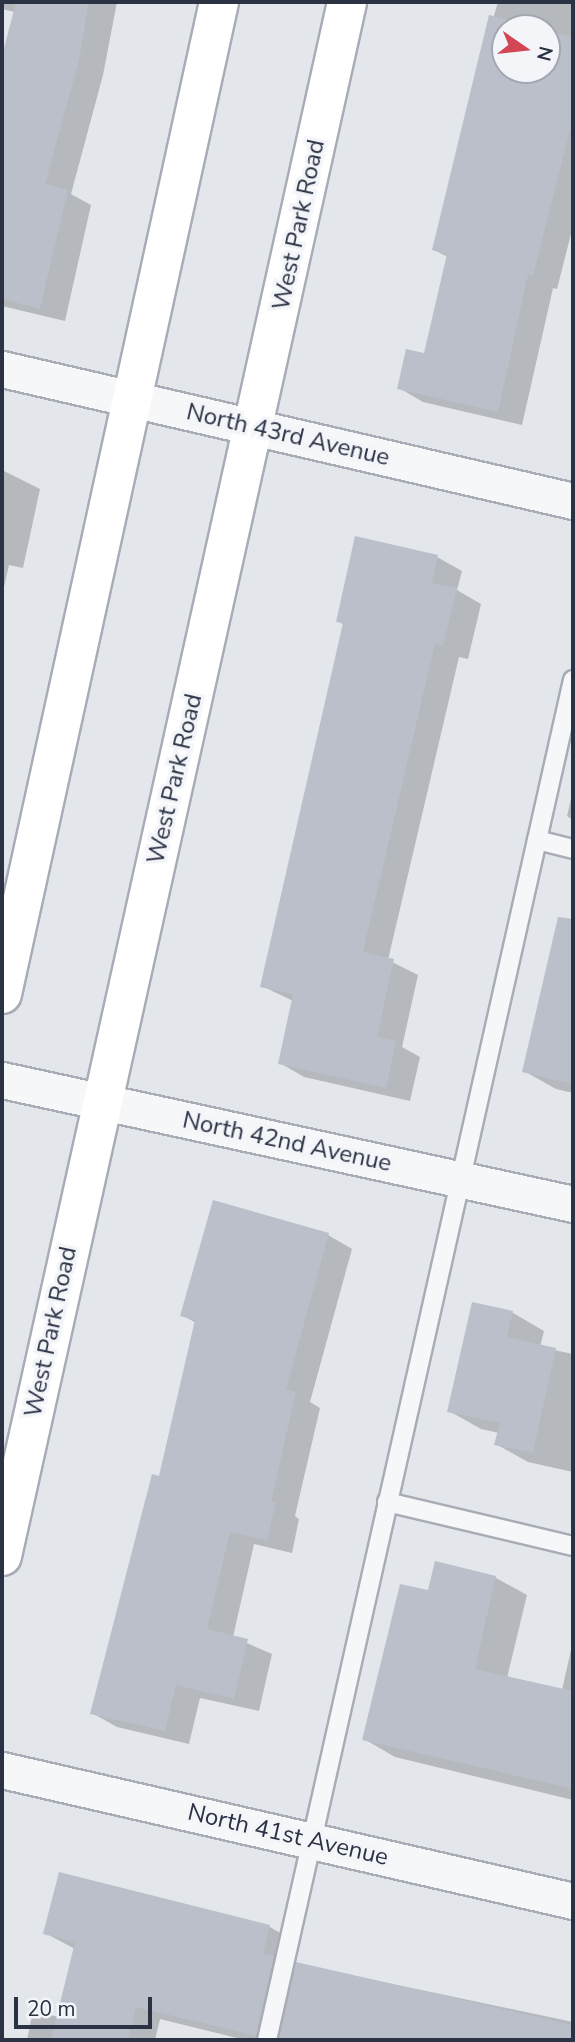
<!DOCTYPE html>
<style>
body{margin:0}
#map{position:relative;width:575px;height:2042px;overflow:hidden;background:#e3e6eb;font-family:"Nunito Sans",sans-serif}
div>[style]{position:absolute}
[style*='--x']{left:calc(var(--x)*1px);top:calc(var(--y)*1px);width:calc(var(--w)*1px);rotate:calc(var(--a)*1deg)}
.shadow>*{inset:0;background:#0003}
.building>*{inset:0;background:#babfc9}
.roads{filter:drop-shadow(2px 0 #a8acb6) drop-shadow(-2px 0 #a8acb6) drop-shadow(0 2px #a8acb6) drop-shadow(0 -2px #a8acb6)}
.lane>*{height:18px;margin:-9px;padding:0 9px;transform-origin:9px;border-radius:9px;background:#f6f7f9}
.street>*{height:35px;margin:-17.5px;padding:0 17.5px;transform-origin:17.5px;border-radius:17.5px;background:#f6f7f9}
.secondary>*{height:38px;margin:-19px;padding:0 19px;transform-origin:19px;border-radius:19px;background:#fff}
span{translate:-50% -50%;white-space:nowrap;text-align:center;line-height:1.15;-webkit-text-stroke:7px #f3f5f9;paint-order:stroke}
.street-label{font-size:24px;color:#2a3244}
.frame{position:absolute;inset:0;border:4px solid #2a3244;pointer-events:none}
.north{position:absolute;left:491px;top:14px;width:70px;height:70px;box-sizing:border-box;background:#f3f5f9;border:2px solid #a3a7b1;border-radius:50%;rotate:104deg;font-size:19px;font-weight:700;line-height:28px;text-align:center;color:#2a3244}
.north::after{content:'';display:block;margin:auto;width:24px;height:32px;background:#d34653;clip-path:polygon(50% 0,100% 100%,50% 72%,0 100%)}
.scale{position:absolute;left:14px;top:1997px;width:138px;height:32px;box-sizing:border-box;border:4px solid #2a3244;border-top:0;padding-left:9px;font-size:21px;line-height:24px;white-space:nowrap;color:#2a3244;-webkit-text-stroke:5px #f3f5f9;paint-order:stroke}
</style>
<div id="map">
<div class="shadow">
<div style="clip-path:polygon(2px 2px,117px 2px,103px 75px,71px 194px,91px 205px,65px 321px,2px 306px,2px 179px,6px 159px,2px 157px,2px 63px,15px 12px,2px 9px)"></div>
<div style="clip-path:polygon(evenodd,498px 2px,573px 2px,573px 226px,557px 289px,553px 288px,522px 425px,423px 402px,399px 388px,425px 356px,448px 257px,434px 250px,470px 109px,467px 107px,498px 2px,505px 28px,547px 28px,547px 70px,505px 70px,505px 28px)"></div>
<div style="clip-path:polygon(2px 470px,40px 489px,23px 568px,9px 565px,2px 596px)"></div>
<div style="clip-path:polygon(437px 557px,462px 571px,457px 590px,481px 604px,468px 659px,459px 657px,388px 960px,418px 975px,402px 1047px,420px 1057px,410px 1101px,304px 1077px,280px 1063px,293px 1001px,262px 986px,344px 625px,338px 621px)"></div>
<div style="clip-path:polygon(573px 790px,573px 820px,567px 816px)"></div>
<div style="clip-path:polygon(545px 983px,573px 989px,573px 1093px,556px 1089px,524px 1071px)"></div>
<div style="clip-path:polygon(328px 1235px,352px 1249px,310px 1402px,320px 1408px,295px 1516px,299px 1519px,292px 1553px,254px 1544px,233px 1637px,272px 1654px,259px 1711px,200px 1698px,189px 1744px,117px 1727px,92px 1713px,160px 1478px,196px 1323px,182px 1315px)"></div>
<div style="clip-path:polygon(473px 1304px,513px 1313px,544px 1331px,540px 1347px,573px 1354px,573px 1472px,528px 1462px,496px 1444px,499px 1433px,481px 1429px,449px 1411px)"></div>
<div style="clip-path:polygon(437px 1564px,496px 1578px,527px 1595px,507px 1678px,562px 1690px,573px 1641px,573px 1800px,395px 1757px,364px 1739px,429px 1592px)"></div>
<div style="clip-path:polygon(270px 1927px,294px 1941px,288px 1966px,296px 1971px,298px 1964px,573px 2022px,573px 2040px,245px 2040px,160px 2019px,155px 2040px,27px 2040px,33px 2011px,59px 2017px,75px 1949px,45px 1933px)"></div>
</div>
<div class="building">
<div style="clip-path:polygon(16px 2px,89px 2px,79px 60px,45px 184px,68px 190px,40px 309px,2px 299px,2px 56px)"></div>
<div style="clip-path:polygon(489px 15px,540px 28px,505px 28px,505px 70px,547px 70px,547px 30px,573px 37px,573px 118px,533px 276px,528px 275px,498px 412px,397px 389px,406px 349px,424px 353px,447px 254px,432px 250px)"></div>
<div style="clip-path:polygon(355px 536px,438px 555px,432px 583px,457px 588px,443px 646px,435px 644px,363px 952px,394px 959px,377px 1037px,396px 1041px,386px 1088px,278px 1064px,293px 994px,260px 987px,343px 623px,336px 622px)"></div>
<div style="clip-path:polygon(558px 917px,573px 919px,573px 1084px,522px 1072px)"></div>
<div style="clip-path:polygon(213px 1200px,329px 1233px,286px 1389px,296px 1392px,271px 1502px,276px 1503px,267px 1540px,230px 1532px,207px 1629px,248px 1639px,234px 1699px,176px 1685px,165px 1731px,90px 1714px,152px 1474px,159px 1476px,195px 1320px,180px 1316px)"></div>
<div style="clip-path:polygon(472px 1302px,513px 1311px,507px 1337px,556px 1348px,533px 1453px,494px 1445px,500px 1423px,447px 1412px)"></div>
<div style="clip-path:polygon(435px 1561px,496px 1576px,475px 1669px,573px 1691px,573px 1789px,362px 1740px,400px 1584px,428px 1590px)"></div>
<div style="clip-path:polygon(59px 1872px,270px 1925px,263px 1954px,274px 1956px,256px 2036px,136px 2007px,128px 2040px,51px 2040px,75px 1942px,43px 1934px)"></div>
<div style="clip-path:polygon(296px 1962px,573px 2025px,572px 2040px,279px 2040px)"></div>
</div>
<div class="roads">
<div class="lane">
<div style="--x:537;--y:840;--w:37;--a:14"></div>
<div style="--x:387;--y:1502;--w:191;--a:13.3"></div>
<div style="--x:267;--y:2040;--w:1394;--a:-77.32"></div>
</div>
<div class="street">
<div style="--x:2;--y:369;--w:586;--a:13.02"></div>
<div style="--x:2;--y:1080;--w:584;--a:12.25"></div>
<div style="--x:2;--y:1770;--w:586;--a:12.92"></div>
</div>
<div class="secondary">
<div style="--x:2;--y:994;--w:1015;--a:-77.66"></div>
<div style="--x:2;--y:1556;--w:1592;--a:-77.48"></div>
</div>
</div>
<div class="street-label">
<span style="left:299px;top:225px;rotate:-78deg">West Park Road</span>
<span style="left:288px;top:435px;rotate:13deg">North 43rd Avenue</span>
<span style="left:175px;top:779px;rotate:-77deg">West Park Road</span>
<span style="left:287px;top:1142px;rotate:12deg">North 42nd Avenue</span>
<span style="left:51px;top:1332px;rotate:-78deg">West Park Road</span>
<span style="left:288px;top:1835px;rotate:13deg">North 41st Avenue</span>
</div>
<div class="frame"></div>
<div class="north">N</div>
<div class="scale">20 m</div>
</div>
